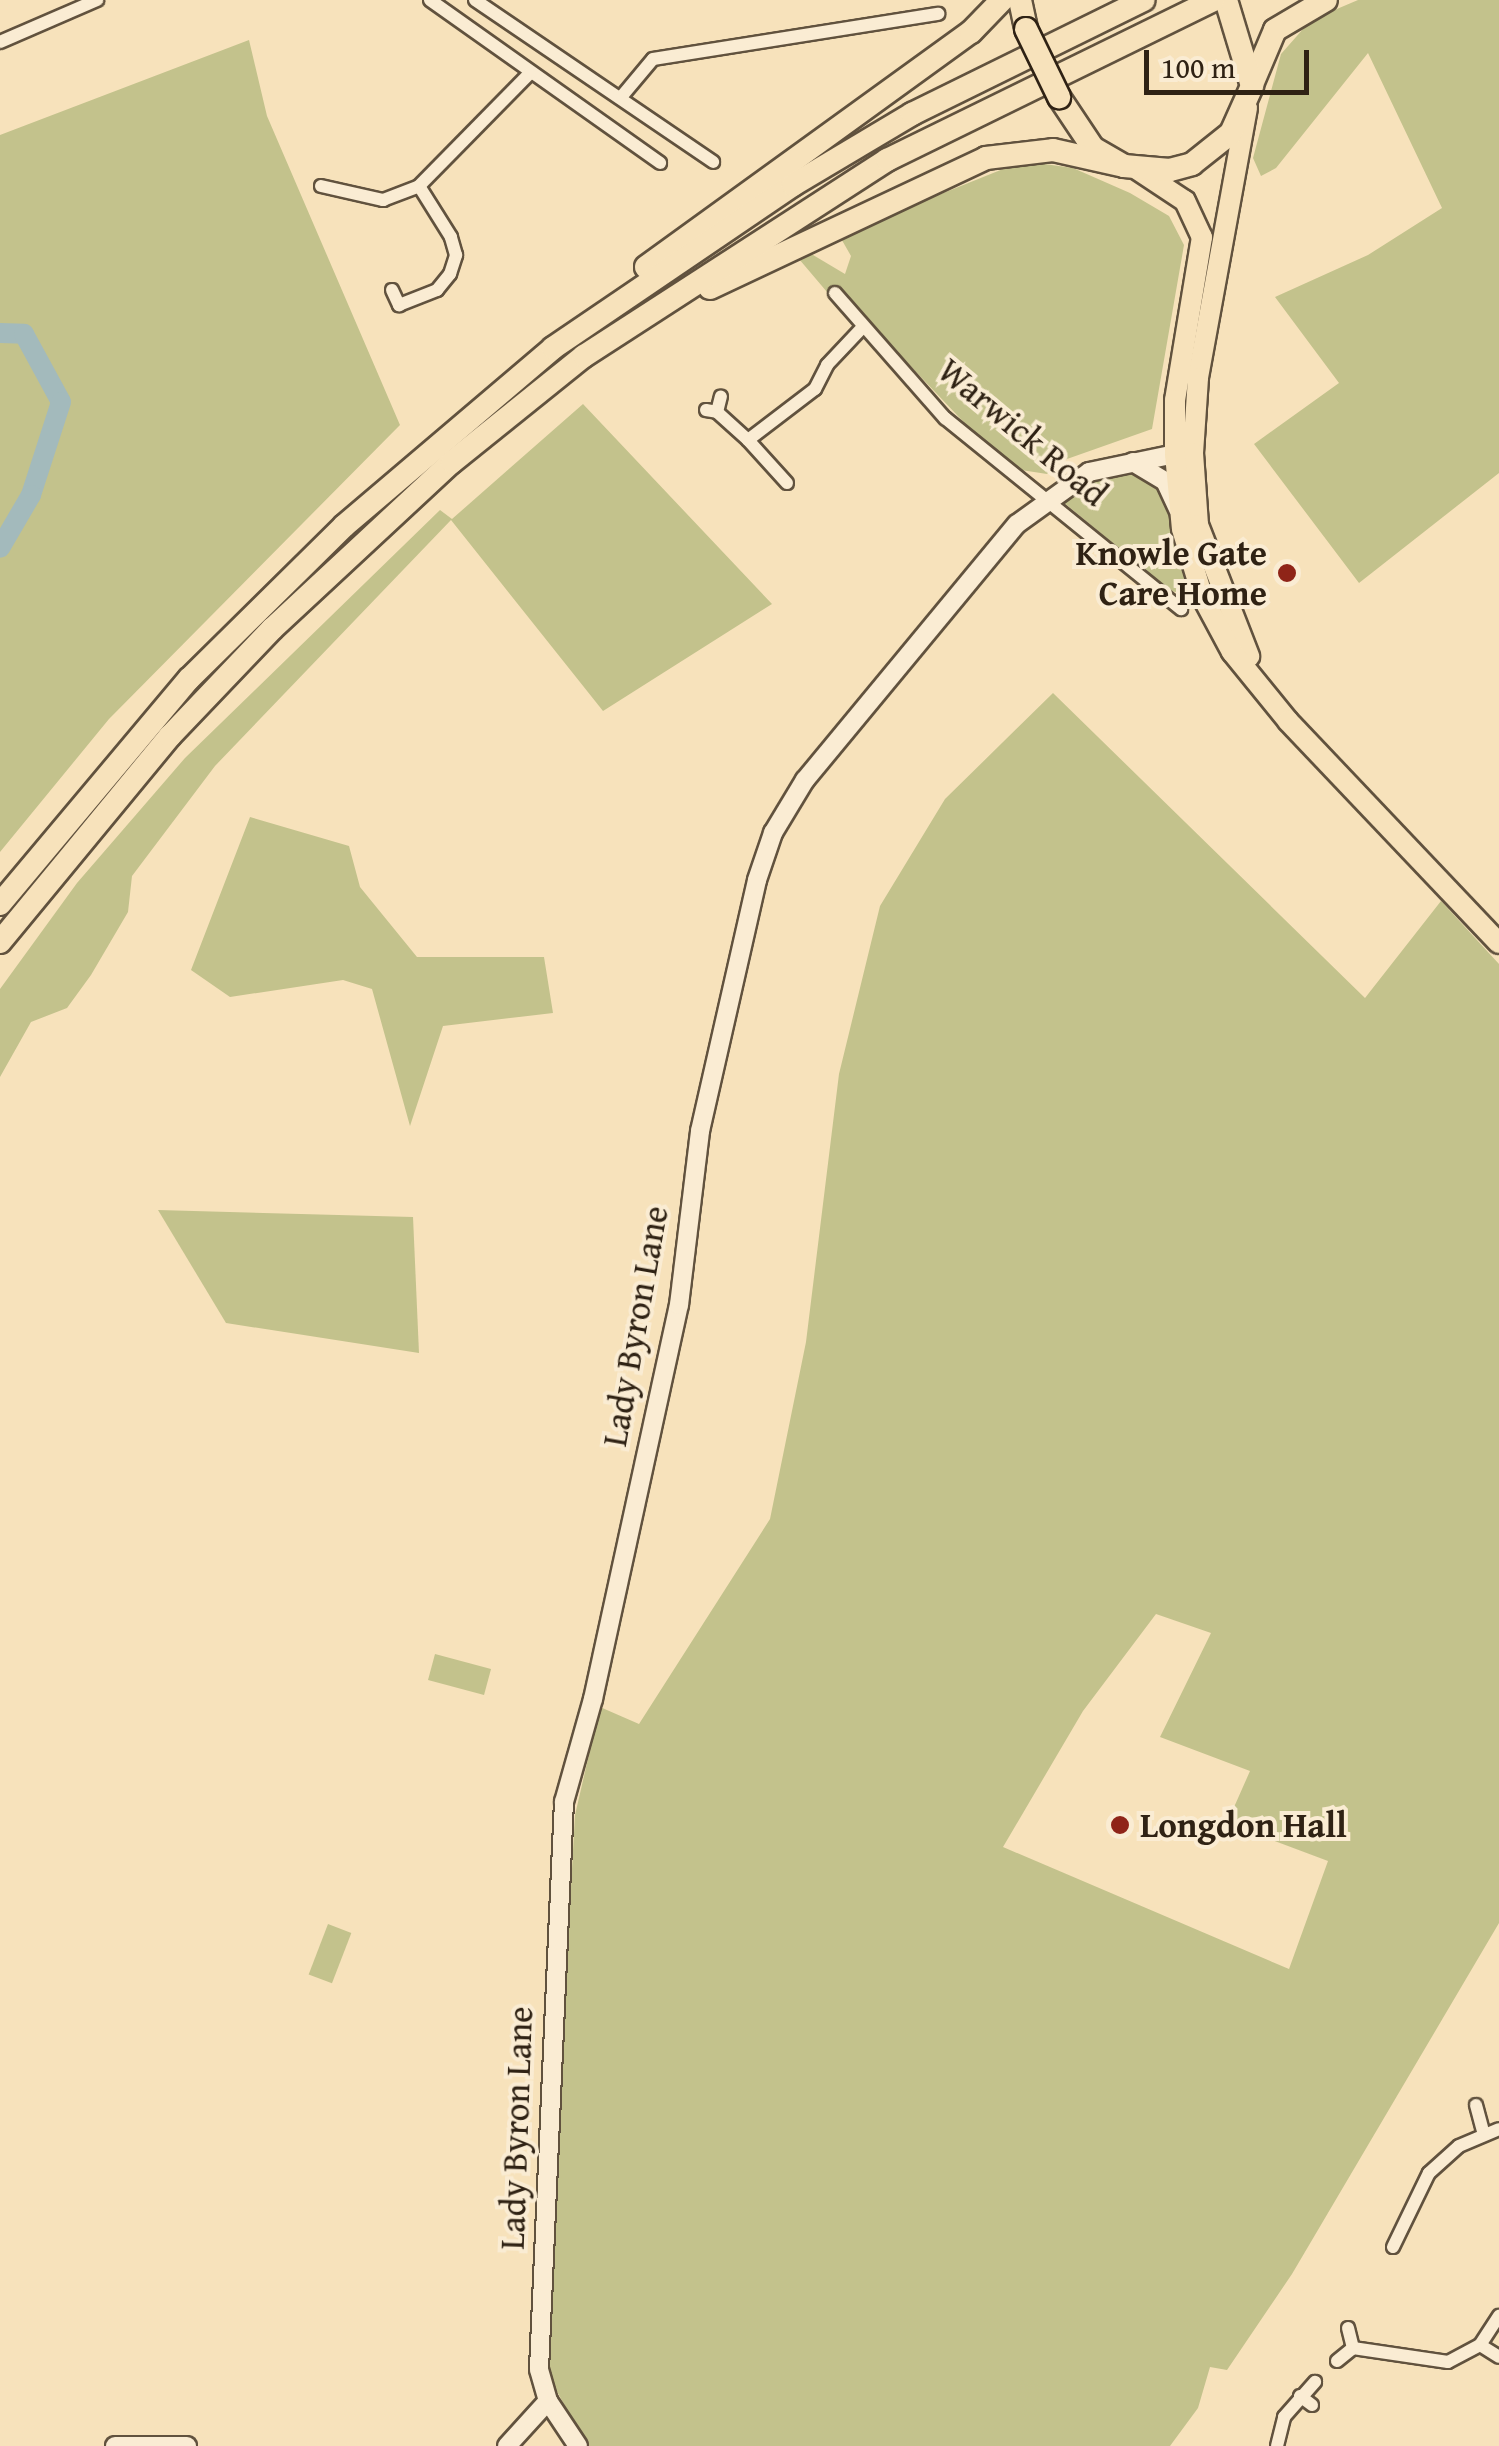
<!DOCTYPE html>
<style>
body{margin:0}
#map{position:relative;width:1499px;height:2446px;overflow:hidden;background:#f7e2bb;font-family:"Gentium Book Plus",serif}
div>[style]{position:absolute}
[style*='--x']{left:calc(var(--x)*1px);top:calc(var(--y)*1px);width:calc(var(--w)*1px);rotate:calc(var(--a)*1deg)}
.green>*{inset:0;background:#c3c28c;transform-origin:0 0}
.river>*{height:20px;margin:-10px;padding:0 10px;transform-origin:10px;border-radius:10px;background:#a3babc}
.roads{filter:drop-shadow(2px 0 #61523e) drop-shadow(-2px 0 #61523e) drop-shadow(0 2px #61523e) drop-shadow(0 -2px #61523e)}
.street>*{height:12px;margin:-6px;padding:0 6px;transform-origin:6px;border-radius:6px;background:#faecd3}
.secondary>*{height:18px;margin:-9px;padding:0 9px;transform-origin:9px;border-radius:9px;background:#faecd3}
.primary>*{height:20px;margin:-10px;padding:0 10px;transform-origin:10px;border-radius:10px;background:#f7e2bb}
.highway>*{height:22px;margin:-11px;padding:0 11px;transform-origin:11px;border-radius:11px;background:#f7e2bb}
.bridges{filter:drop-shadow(2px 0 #2f2214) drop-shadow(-2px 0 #2f2214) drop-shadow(0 2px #2f2214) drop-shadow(0 -2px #2f2214)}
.highway-bridge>*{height:22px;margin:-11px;padding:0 11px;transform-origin:11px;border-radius:11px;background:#f7e2bb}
.dots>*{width:28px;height:28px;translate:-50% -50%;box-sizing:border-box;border:5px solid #faecd3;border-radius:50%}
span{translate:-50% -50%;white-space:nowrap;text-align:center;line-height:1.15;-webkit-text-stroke:8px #faecd3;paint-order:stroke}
.street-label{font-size:35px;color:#2f2214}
.poi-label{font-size:35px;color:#2f2214;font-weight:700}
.right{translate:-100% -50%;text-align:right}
.left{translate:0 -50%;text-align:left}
.scale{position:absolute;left:1144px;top:50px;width:165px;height:45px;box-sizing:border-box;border:5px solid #2f2214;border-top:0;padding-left:12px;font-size:30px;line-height:35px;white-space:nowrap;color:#2f2214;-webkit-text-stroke:8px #faecd3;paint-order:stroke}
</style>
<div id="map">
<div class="green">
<div style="clip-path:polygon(1358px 0,1499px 0,1499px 473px,1359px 583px,1254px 444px,1339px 383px,1275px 297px,1368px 255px,1442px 208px,1368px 53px,1276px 168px,1261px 176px,1253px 158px,1281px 54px,1311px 20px)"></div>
<div style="clip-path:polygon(249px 40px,267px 116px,400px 425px,109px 719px,0 852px,0 135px)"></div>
<div style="clip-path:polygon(1023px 161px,1073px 168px,1130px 193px,1169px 216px,1184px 245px,1152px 429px,1067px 459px,1047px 474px,1021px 470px,976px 435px,839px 291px,827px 292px,799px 259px,808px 252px,845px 274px,851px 256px,839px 235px)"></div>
<div style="clip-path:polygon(583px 404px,772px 604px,603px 711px,451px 520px,215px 766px,132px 876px,128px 912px,91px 975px,67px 1008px,31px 1022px,0 1077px,0 989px,77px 883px,185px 758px,440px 510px,452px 519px)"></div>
<div style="clip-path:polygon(1108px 469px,1139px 469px,1153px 477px,1168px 507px,1190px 589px,1185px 594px,1171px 591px,1057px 497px)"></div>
<div style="clip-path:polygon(evenodd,1053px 693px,1365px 998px,1441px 901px,1499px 964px,1499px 1923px,1292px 2274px,1227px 2370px,1210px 2367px,1198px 2408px,1170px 2446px,587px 2446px,544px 2368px,575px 1815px,600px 1707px,639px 1724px,770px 1519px,806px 1342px,839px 1074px,880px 906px,945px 799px,1053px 693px,1156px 1614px,1211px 1633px,1160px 1737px,1250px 1771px,1227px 1823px,1328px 1861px,1289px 1969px,1003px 1847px,1083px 1711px,1156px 1614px)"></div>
<div style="clip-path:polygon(250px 817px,349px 846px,360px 887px,417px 957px,544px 957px,553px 1013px,443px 1026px,410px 1126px,372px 989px,343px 980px,230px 997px,191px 970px)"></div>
<div style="clip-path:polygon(158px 1210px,413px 1217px,419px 1353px,226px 1323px)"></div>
<div style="left:435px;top:1654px;width:58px;height:27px;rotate:15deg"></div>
<div style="left:328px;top:1924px;width:25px;height:54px;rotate:21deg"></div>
</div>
<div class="river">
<div style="--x:0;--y:333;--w:24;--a:2"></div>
<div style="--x:24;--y:334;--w:77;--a:61.4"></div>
<div style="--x:61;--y:402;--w:98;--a:107.9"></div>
<div style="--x:31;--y:495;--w:61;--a:120.3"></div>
</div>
<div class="roads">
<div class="street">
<div style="--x:430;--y:0;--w:282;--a:35.3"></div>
<div style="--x:475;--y:0;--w:288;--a:34.2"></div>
<div style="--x:0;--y:42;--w:106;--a:-23.4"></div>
<div style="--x:622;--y:96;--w:48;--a:-50"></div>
<div style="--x:653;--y:59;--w:289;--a:-9"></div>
<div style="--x:321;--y:186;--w:64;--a:12.7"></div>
<div style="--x:383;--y:200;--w:39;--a:-21"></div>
<div style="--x:392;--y:290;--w:17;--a:65"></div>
<div style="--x:399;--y:305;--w:41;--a:-21.5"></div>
<div style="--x:437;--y:290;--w:21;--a:-51"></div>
<div style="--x:450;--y:274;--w:20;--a:-72"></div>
<div style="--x:456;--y:255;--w:19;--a:-106"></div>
<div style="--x:451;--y:237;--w:60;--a:-122.1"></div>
<div style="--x:419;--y:186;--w:157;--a:-45.5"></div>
<div style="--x:835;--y:293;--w:167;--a:48.7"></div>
<div style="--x:945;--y:418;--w:304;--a:39"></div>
<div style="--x:706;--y:410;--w:11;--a:10"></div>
<div style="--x:717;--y:412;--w:42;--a:42.1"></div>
<div style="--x:748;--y:440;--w:84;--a:-37.3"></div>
<div style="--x:815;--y:389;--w:27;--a:-63"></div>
<div style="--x:827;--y:365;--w:51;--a:-46.6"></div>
<div style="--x:717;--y:412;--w:16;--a:-76"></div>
<div style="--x:748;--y:440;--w:58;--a:47.8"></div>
<div style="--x:1476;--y:2105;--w:28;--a:75"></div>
<div style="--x:1393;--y:2247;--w:82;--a:-64.1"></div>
<div style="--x:1429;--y:2173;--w:40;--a:-42"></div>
<div style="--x:1459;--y:2146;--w:43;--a:-23"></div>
<div style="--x:1348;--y:2328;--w:21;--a:76"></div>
<div style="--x:1353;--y:2348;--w:96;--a:8.4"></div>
<div style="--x:1448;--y:2362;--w:36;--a:-28"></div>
<div style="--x:1480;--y:2345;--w:35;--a:-57"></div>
<div style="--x:1480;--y:2345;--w:22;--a:32"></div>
<div style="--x:1337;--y:2361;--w:21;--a:-39"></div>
<div style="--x:1300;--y:2396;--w:15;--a:37"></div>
<div style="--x:1277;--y:2446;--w:30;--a:-76"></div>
<div style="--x:1284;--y:2417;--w:47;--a:-48.5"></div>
</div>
<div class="secondary">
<div style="--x:1133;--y:462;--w:37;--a:31"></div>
<div style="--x:1165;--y:481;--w:31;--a:65"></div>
<div style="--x:115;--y:2446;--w:72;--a:0"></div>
<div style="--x:507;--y:2446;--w:61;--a:-47.7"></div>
<div style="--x:578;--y:2446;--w:54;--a:-123.7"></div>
<div style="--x:548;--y:2401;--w:33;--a:-106"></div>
<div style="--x:539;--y:2369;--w:568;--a:-87.48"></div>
<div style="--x:564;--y:1802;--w:107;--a:-74.3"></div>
<div style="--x:593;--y:1699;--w:403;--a:-77.7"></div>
<div style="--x:679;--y:1305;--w:175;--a:-83.1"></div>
<div style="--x:700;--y:1131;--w:257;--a:-77.2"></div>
<div style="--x:757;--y:880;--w:50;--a:-71.2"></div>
<div style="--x:773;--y:833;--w:62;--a:-58.9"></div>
<div style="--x:805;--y:780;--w:332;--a:-50.4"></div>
<div style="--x:1017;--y:524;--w:89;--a:-35.8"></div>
<div style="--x:1089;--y:472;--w:88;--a:-11.8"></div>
</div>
<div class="primary">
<div style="--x:1247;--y:108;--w:274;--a:100.3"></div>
<div style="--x:1198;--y:378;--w:75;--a:93.8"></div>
<div style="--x:1193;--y:453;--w:72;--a:86"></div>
<div style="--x:1198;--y:525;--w:141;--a:68.7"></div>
<div style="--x:1138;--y:170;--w:56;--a:33.4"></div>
<div style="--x:1185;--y:201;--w:40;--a:65"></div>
<div style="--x:1202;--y:237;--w:165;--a:99.4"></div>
<div style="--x:1175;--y:400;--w:54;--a:90"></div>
<div style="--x:1175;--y:454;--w:75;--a:84.7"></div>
<div style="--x:1182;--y:529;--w:72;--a:73.1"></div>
<div style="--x:1203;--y:598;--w:61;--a:61.8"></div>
<div style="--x:1232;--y:652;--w:89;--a:50.9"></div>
<div style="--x:1288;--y:721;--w:306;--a:46.5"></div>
</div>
<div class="highway">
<div style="--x:1020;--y:0;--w:30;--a:78"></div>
<div style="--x:1253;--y:82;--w:56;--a:-67.1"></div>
<div style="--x:1275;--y:30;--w:59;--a:-30.5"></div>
<div style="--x:1059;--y:97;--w:61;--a:56.3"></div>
<div style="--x:1093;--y:148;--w:36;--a:30"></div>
<div style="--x:1124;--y:166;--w:46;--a:5"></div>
<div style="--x:1170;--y:170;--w:23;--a:-15"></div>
<div style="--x:1192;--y:164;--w:50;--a:-38.5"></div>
<div style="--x:1231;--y:133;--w:51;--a:-65.9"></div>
<div style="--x:1252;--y:86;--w:90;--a:-106.8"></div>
<div style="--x:646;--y:267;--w:401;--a:-35.9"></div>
<div style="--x:971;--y:32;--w:45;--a:-45.9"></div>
<div style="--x:710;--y:288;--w:305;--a:-25.2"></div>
<div style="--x:986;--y:158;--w:67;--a:-6.8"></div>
<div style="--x:1053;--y:150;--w:73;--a:12.7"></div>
<div style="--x:0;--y:904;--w:294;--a:-50"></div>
<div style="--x:189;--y:679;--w:218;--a:-44.6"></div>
<div style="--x:344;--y:526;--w:275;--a:-40.4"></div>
<div style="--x:553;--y:348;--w:290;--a:-34.2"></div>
<div style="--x:793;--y:185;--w:139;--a:-30.8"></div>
<div style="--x:912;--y:114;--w:258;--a:-26.2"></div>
<div style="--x:0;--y:942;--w:267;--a:-50.5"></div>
<div style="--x:170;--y:736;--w:148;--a:-46.4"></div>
<div style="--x:272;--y:629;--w:246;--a:-42.9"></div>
<div style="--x:452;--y:462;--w:169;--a:-38.8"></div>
<div style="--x:584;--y:356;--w:361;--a:-32.9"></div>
<div style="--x:887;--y:160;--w:363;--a:-26.1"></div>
</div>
</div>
<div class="bridges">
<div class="highway-bridge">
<div style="--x:1026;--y:29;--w:76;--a:64.1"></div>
</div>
</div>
<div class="dots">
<div style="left:1287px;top:573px;background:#8f2418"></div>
<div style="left:1120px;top:1825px;background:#8f2418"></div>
</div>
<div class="street-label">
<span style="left:1023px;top:432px;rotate:40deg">Warwick Road</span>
<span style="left:635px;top:1326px;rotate:-80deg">Lady Byron Lane</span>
<span style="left:516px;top:2128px;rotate:-88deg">Lady Byron Lane</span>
</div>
<div class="poi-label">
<span class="right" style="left:1267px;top:573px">Knowle Gate<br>Care Home</span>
<span class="left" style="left:1140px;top:1825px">Longdon Hall</span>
</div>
<div class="scale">100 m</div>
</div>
